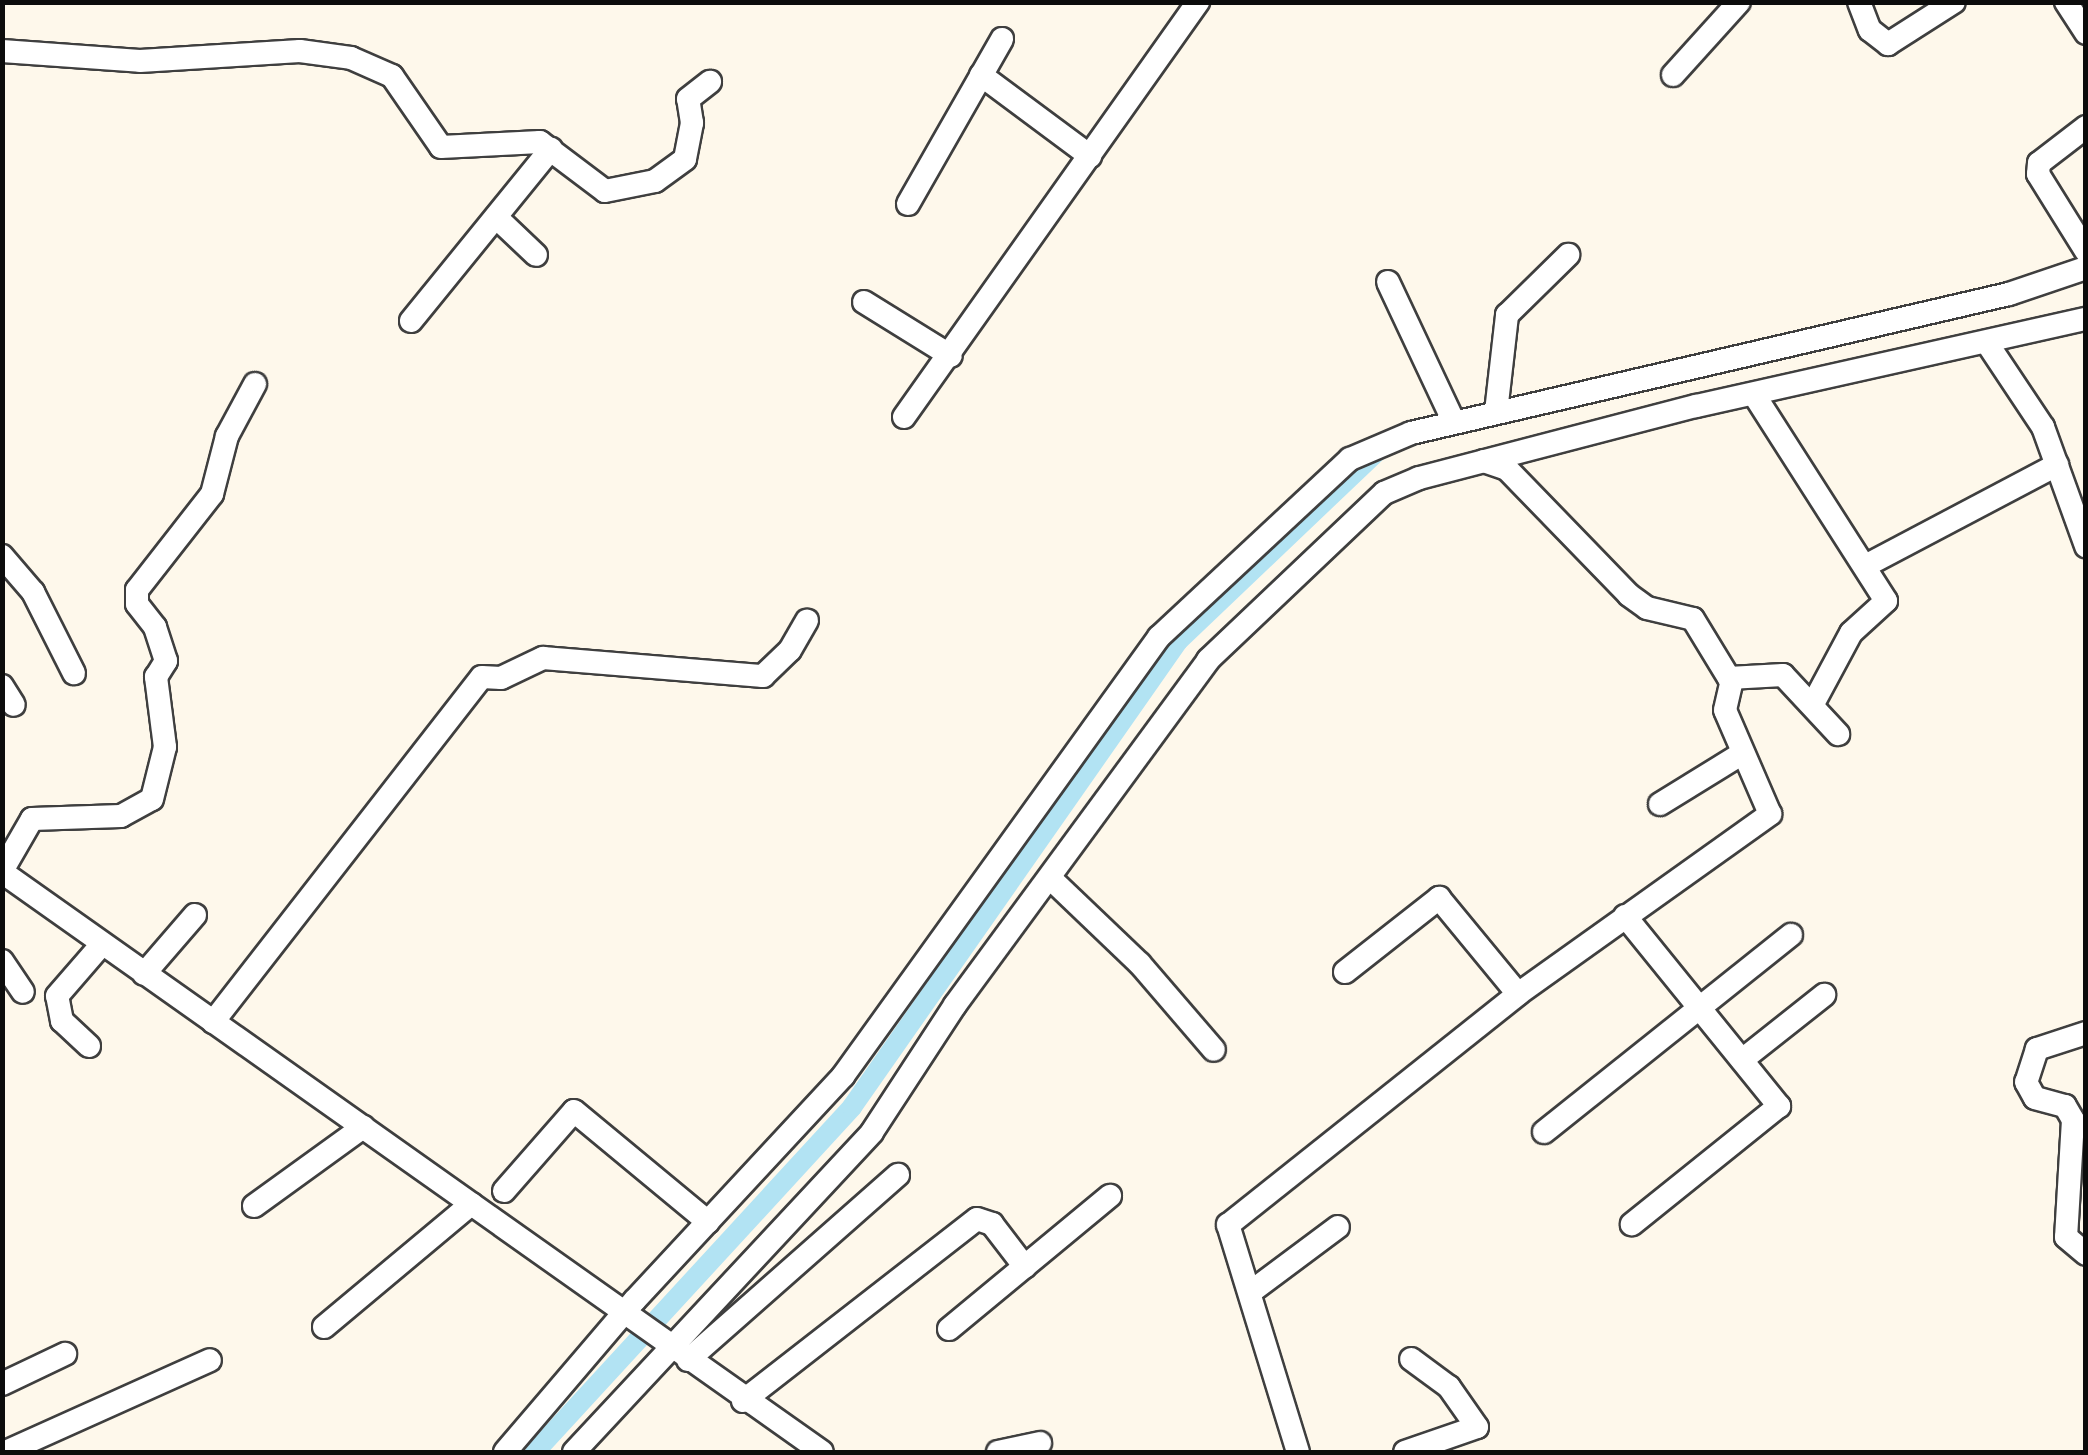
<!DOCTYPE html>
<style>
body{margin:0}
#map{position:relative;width:2088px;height:1455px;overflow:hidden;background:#fef8eb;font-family:"IBM Plex Serif",serif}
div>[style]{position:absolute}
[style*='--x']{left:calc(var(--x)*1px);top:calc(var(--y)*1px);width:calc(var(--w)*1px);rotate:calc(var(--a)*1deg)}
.canal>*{height:20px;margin:-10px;padding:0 10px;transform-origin:10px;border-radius:10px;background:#b2e3f3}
.roads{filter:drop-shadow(2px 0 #3f3f3f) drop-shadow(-2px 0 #3f3f3f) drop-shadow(0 2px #3f3f3f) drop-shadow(0 -2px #3f3f3f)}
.minor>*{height:22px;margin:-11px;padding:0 11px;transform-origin:11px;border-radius:11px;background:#fff}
span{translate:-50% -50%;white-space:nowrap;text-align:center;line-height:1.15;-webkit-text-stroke:10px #fff;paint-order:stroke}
.frame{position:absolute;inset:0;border:5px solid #0c0c0c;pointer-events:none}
</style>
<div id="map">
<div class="canal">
<div style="--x:535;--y:1452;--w:469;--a:-47.4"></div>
<div style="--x:852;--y:1107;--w:569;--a:-55.02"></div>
<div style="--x:1178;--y:641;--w:280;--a:-43.6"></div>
</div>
<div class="roads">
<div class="minor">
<div style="--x:1859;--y:2;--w:30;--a:69"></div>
<div style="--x:1870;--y:30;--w:23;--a:38"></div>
<div style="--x:1888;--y:44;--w:78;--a:-32.5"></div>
<div style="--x:2066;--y:2;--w:37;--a:57"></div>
<div style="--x:2;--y:51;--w:138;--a:4.1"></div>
<div style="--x:140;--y:61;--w:160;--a:-3.6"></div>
<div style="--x:300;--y:51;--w:51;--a:7.8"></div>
<div style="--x:351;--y:58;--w:45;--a:23.7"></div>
<div style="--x:392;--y:76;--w:86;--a:55.4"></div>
<div style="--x:441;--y:147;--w:99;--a:-2.9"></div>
<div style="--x:540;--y:142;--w:81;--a:37"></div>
<div style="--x:605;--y:191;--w:51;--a:-11.3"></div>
<div style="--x:655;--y:181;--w:37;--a:-36"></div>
<div style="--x:685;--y:159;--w:37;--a:-79"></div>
<div style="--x:692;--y:123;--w:24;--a:-99"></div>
<div style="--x:688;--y:99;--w:28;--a:-38"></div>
<div style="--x:981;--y:75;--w:136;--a:36.6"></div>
<div style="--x:1673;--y:75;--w:98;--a:-47.9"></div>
<div style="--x:2086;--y:127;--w:59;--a:142.5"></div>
<div style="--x:2039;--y:163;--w:11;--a:95"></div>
<div style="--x:2038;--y:174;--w:91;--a:58.1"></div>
<div style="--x:908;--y:204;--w:190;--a:-60.3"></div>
<div style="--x:496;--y:217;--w:55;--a:43.5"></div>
<div style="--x:1388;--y:282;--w:155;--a:64.8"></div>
<div style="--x:864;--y:302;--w:102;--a:31.8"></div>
<div style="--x:411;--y:321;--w:222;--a:-50.9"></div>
<div style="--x:1987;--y:343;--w:101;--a:56.3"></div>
<div style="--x:2043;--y:427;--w:127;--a:70.1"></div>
<div style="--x:1755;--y:396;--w:243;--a:57.4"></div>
<div style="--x:1886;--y:601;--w:47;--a:137.6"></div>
<div style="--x:1851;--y:633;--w:81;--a:118.2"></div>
<div style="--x:1496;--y:412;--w:98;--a:-83.5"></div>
<div style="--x:1507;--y:315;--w:86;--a:-44.5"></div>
<div style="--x:904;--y:417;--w:509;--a:-54.68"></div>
<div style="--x:1484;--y:461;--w:24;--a:19"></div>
<div style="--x:1507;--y:469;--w:175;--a:45.9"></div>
<div style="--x:1629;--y:595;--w:22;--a:36"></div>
<div style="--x:1647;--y:608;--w:47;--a:13.4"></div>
<div style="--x:1693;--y:619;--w:69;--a:58.6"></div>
<div style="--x:1729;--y:678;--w:54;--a:-3.2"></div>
<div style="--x:1783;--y:675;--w:81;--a:47"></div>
<div style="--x:2;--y:556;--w:48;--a:49.3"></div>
<div style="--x:33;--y:592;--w:91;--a:63.2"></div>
<div style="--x:1867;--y:565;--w:215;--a:-27.8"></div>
<div style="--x:2;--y:686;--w:22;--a:58"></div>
<div style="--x:1660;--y:804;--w:97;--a:-31.6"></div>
<div style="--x:2;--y:871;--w:60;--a:-60"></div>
<div style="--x:32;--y:819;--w:89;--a:-1.9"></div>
<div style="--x:121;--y:816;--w:35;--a:-29"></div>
<div style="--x:152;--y:799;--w:54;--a:-76"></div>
<div style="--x:165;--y:747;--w:71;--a:-97.3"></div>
<div style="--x:156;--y:677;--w:19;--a:-58"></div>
<div style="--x:166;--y:661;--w:36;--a:-108"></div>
<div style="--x:155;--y:627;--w:29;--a:-128"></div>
<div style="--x:137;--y:604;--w:14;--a:-90"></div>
<div style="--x:137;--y:590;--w:122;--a:-52"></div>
<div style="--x:212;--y:494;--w:60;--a:-75.5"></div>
<div style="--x:227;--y:436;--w:59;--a:-61.7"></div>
<div style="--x:2;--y:872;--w:1004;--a:35.27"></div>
<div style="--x:1050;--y:878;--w:124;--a:43.7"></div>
<div style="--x:1140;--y:964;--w:113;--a:49.3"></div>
<div style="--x:1625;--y:916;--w:245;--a:51"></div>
<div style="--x:1779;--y:1106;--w:189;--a:141.2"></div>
<div style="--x:2;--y:961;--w:37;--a:56"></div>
<div style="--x:1345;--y:972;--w:120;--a:-38.2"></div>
<div style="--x:1439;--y:898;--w:124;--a:50.5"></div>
<div style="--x:144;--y:974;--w:78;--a:-49.2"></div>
<div style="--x:213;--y:1022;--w:437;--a:-52.1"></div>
<div style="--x:482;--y:677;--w:19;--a:3"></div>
<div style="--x:501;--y:678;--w:47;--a:-25.5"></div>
<div style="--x:543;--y:658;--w:221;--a:4.7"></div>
<div style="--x:763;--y:676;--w:37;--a:-44"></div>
<div style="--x:790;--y:650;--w:34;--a:-60"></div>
<div style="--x:2086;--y:1033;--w:52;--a:161.9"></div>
<div style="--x:2037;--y:1049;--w:35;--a:108"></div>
<div style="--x:2026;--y:1082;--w:18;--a:61"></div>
<div style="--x:2035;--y:1098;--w:31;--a:15"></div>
<div style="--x:2065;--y:1106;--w:16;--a:60"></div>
<div style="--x:2073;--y:1120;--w:117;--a:93.4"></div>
<div style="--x:2066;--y:1237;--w:26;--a:40"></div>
<div style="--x:89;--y:1046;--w:37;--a:-137"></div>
<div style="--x:62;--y:1021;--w:25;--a:-101"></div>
<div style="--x:57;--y:996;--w:69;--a:-49.1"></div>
<div style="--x:1742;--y:1060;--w:105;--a:-38.4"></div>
<div style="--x:1544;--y:1132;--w:316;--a:-38.6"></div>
<div style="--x:504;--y:1191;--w:106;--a:-48.8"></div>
<div style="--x:574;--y:1111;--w:174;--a:39.6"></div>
<div style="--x:254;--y:1206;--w:135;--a:-35.9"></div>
<div style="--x:1252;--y:1291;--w:107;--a:-36.7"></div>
<div style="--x:324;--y:1327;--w:192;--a:-39.9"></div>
<div style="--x:949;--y:1329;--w:209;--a:-39.6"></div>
<div style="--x:688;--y:1360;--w:280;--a:-41.4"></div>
<div style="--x:2;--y:1384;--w:70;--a:-25.5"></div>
<div style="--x:743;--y:1401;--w:296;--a:-37.9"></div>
<div style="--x:977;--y:1219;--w:16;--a:18"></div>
<div style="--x:992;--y:1224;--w:54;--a:52.5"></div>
<div style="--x:10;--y:1450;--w:219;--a:-24.2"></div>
<div style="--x:505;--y:1452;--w:200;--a:-49.5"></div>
<div style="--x:635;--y:1300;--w:306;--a:-47.1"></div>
<div style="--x:843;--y:1076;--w:541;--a:-54.25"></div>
<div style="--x:1159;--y:637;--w:261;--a:-43"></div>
<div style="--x:1350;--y:459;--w:66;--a:-23.1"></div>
<div style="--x:1411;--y:433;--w:614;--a:-13.09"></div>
<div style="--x:2009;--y:294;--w:81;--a:-18.7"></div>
<div style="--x:574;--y:1452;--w:437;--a:-47"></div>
<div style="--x:872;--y:1132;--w:152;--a:-56.8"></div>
<div style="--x:955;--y:1005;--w:428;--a:-53.7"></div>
<div style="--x:1208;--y:660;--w:243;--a:-43.5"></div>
<div style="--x:1384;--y:493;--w:38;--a:-23"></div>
<div style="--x:1419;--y:478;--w:286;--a:-14.6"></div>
<div style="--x:1696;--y:406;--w:400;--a:-12.6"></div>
<div style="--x:998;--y:1452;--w:43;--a:-12.1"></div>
<div style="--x:1298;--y:1452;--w:238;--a:-107.1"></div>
<div style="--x:1228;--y:1225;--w:371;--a:-38.5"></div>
<div style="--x:1518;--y:994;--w:310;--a:-35.5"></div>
<div style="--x:1770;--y:814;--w:113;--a:-113.4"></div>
<div style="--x:1725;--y:710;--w:31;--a:-77"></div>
<div style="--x:1405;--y:1452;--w:76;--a:-19.1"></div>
<div style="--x:1477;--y:1427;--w:49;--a:-125"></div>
<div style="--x:1449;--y:1387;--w:47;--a:-143.6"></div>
</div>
</div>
<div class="frame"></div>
</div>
